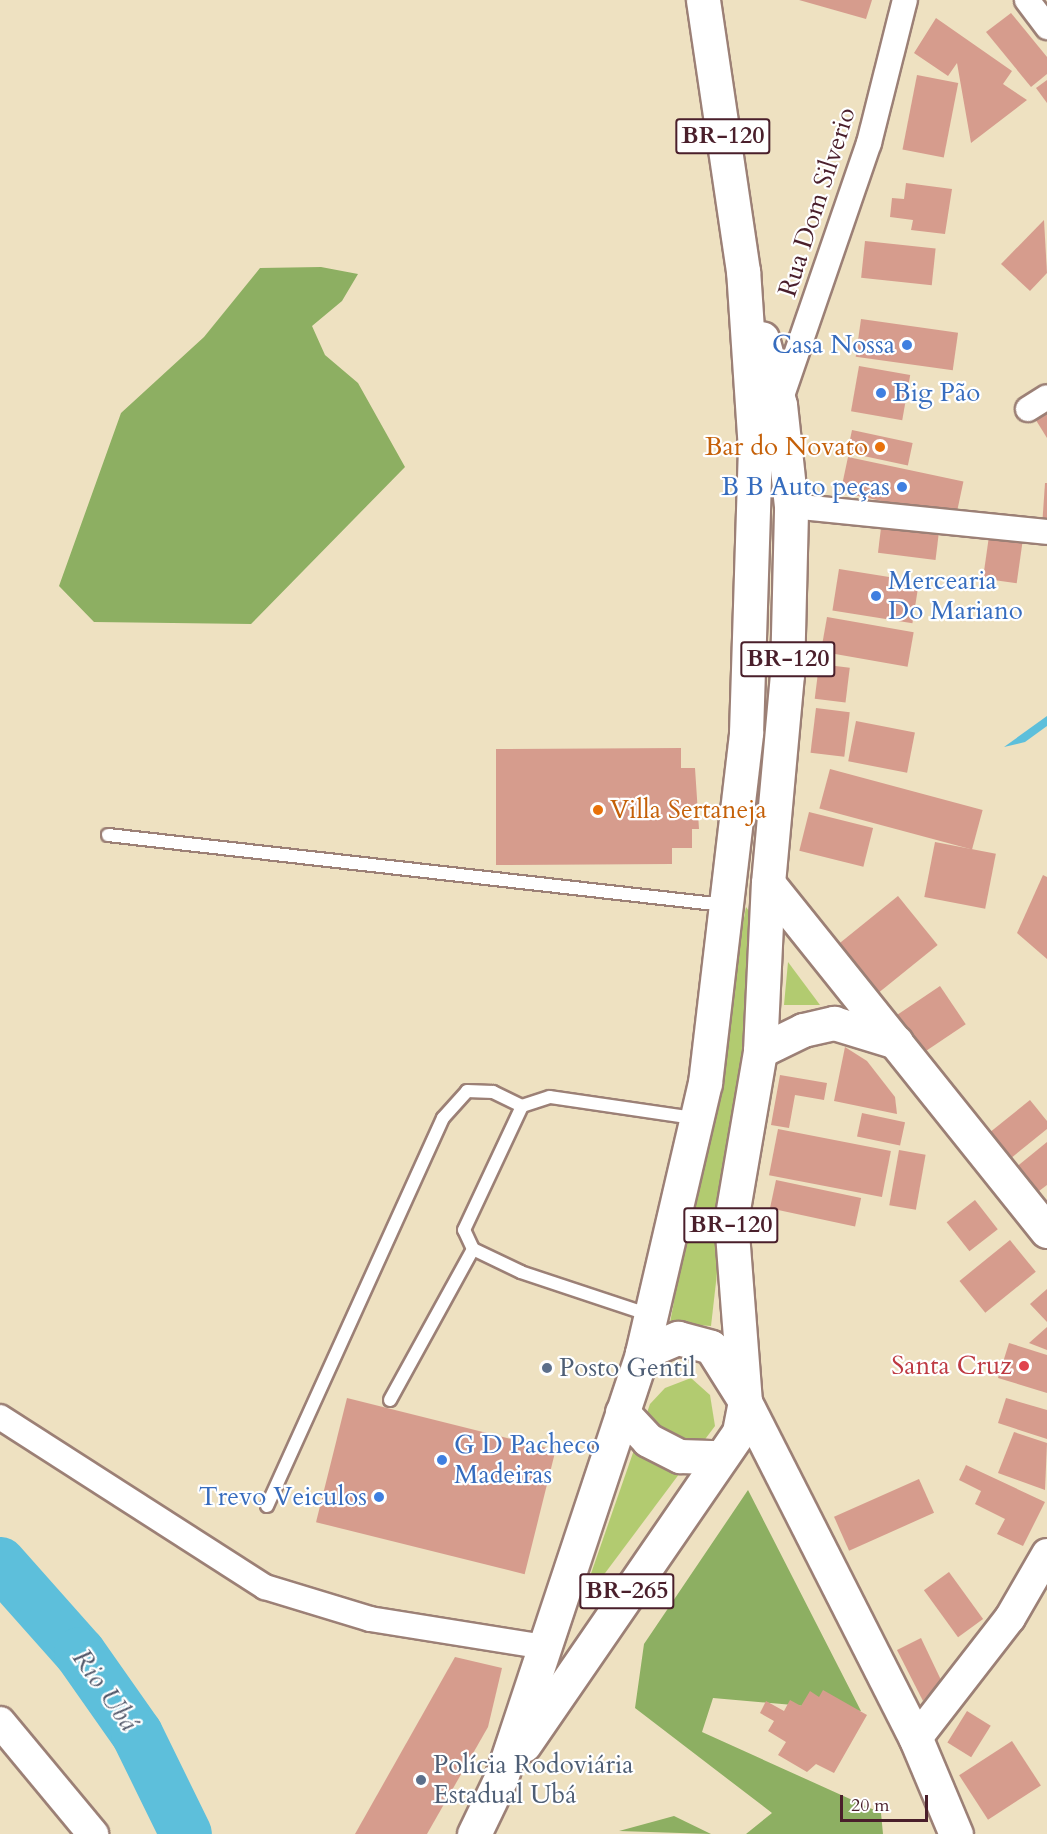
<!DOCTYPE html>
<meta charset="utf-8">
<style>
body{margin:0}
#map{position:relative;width:1047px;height:1834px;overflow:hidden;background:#eee1c1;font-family:Cardo,serif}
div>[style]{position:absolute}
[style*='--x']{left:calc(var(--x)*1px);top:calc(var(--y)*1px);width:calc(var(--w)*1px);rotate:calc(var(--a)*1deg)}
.green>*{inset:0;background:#b2cb70}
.forest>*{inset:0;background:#8daf62}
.water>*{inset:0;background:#5dbfdb}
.river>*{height:52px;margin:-26px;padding:0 26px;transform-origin:26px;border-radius:26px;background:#5dbfdb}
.building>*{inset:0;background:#d69c8d;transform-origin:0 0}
.roads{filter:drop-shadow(2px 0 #9c8076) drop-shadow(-2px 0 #9c8076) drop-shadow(0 2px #9c8076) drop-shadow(0 -2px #9c8076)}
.service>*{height:12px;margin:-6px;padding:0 6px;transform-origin:6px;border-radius:6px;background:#fff}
.minor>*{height:24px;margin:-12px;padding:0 12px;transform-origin:12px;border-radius:12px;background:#fff}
.tertiary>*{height:30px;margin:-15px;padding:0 15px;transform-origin:15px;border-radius:15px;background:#fff}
.secondary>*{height:33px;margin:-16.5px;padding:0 16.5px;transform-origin:16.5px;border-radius:16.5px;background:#fff}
.primary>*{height:33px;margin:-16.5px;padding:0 16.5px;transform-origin:16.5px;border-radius:16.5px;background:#fff}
.dots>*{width:16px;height:16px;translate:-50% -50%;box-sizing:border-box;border:3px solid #fff;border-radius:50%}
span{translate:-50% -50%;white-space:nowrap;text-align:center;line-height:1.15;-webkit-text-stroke:4.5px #fff;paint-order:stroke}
.shield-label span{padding:2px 4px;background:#fff;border:2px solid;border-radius:4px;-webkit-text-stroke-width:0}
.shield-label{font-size:24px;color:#4a1f2b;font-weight:700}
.street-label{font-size:26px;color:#4a1f2b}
.shop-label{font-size:26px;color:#366cbe}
.right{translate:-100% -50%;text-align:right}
.left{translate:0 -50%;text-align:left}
.food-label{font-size:26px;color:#c56008}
.health-label{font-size:26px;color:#be3a42}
.service-label{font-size:26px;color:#4e5e75}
.water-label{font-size:27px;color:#515769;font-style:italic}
.scale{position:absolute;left:840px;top:1795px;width:88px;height:27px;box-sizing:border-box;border:3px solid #4a1f2b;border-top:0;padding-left:8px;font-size:18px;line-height:21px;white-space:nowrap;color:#4a1f2b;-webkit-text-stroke:4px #fff;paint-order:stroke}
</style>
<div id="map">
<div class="green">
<div style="clip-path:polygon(746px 907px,757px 922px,711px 1326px,670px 1323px)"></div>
<div style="clip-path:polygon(788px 962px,820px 1005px,784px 1005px)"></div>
<div style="clip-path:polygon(691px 1378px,710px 1395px,715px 1426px,579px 1608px,650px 1404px,665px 1388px)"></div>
</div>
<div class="forest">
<div style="clip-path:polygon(321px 267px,358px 274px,342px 301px,312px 326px,325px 355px,358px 383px,405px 467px,251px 624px,94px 622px,59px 586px,121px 413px,204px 337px,260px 268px)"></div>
<div style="clip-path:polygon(748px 1490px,861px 1711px,713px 1698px,702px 1732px,881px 1813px,883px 1834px,746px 1834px,772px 1813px,635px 1708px,644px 1644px)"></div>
<div style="clip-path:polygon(674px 1816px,711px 1834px,619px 1831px)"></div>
</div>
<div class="water">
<div style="clip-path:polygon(1047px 716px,1047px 726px,1025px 742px,1004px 747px)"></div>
</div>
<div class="river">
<div style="--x:0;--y:1563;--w:120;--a:48.4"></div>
<div style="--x:80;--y:1653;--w:99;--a:54.9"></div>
<div style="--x:137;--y:1734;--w:111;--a:63.9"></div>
</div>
<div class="building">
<div style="clip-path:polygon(799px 0,872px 0,866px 19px)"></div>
<div style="clip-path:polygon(1011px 13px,1047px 57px,1047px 74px,1031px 87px,986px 32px)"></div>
<div style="clip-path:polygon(936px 18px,1012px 71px,1003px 84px,1027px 100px,971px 143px,957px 63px,948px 76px,914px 53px)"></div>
<div style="left:917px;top:75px;width:42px;height:76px;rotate:11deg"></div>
<div style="clip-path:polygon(1047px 80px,1047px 103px,1036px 88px)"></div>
<div style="clip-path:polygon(906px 183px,952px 189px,945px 234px,911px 230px,913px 220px,890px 217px,892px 198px,904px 199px)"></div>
<div style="clip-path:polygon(1044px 220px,1047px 273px,1030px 291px,1001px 264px)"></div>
<div style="left:865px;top:241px;width:71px;height:37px;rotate:6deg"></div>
<div style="left:861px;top:319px;width:98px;height:38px;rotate:8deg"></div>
<div style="left:859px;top:366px;width:52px;height:46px;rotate:10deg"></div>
<div style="clip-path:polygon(1047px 408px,1047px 438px,1034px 417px)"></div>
<div style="left:852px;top:430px;width:62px;height:23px;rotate:12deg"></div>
<div style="left:848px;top:457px;width:118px;height:36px;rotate:12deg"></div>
<div style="clip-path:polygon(1045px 483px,1047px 483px,1047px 528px,1042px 527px)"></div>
<div style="left:881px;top:528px;width:58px;height:25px;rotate:7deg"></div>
<div style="left:989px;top:536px;width:34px;height:43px;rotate:8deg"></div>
<div style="left:839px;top:569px;width:81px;height:42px;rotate:9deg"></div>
<div style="left:827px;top:617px;width:88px;height:35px;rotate:10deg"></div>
<div style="left:819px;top:664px;width:31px;height:35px;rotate:7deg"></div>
<div style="left:816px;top:708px;width:34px;height:45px;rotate:7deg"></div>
<div style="left:856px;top:721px;width:60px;height:41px;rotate:11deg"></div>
<div style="clip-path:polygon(681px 748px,681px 768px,695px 768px,699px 829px,692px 829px,692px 848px,672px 848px,672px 864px,496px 865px,496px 749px)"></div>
<div style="left:830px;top:769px;width:158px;height:41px;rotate:15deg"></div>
<div style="left:809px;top:812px;width:66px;height:40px;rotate:14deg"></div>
<div style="left:935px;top:842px;width:62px;height:56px;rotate:11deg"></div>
<div style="clip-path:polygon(1043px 875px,1047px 877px,1047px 959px,1017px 933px)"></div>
<div style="left:898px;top:896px;width:63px;height:78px;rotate:51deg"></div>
<div style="left:940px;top:986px;width:46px;height:61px;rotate:56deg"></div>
<div style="clip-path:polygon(845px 1047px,867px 1061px,895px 1097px,897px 1114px,834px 1101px)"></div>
<div style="clip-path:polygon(780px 1075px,827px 1083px,824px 1100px,795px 1095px,789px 1128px,771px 1125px)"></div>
<div style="clip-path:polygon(1030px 1100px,1047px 1121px,1047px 1129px,1005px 1163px,984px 1137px)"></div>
<div style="left:862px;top:1113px;width:44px;height:24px;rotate:12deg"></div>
<div style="left:778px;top:1129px;width:115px;height:47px;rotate:11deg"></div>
<div style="clip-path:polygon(1047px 1142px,1047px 1185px,1035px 1194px,1014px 1169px)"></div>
<div style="left:899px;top:1150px;width:27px;height:56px;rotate:10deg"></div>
<div style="left:776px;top:1180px;width:87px;height:29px;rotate:12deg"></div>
<div style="left:975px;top:1200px;width:37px;height:36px;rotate:52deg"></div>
<div style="left:1010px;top:1240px;width:41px;height:65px;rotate:51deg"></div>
<div style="clip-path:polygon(1047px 1289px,1047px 1322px,1030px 1304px)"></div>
<div style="clip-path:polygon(1047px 1327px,1047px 1350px,1029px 1343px)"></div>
<div style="clip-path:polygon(1009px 1343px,1047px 1355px,1047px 1393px,998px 1378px)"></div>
<div style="left:347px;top:1398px;width:215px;height:128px;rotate:14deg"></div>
<div style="clip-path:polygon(1006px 1398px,1047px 1410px,1047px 1439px,998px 1423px)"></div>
<div style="clip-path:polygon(1014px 1432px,1047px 1443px,1045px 1490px,998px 1473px)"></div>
<div style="clip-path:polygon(966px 1465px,1045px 1502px,1023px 1546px,997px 1534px,1005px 1519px,975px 1504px,981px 1491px,959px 1480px)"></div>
<div style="left:919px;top:1479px;width:37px;height:93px;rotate:66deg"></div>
<div style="left:949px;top:1572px;width:58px;height:31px;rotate:54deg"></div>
<div style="clip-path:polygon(921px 1638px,941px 1680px,923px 1701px,897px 1650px)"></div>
<div style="clip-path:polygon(455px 1657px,502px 1668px,488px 1727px,427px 1834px,355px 1834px)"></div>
<div style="clip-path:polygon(823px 1690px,867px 1715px,834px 1773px,816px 1764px,807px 1772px,778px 1755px,786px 1742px,768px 1731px,774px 1721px,760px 1713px,766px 1701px,784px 1711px,790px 1700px,801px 1706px,810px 1691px,819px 1697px)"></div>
<div style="left:967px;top:1711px;width:28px;height:37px;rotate:32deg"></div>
<div style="left:1012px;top:1741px;width:53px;height:63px;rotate:57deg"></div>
</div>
<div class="roads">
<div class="service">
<div style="--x:108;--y:835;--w:619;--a:6.49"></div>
<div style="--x:650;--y:1315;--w:136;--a:-161.6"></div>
<div style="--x:521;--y:1272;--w:53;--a:-154.4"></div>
<div style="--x:473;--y:1249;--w:21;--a:-115"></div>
<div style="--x:464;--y:1230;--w:137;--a:-64.9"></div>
<div style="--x:522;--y:1106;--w:29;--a:-18"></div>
<div style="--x:550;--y:1097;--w:146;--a:8.3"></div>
<div style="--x:390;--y:1400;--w:172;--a:-61.2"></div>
<div style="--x:267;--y:1506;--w:426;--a:-65.6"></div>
<div style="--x:443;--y:1118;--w:36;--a:-48"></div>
<div style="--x:467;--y:1091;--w:26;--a:2"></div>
<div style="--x:493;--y:1092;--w:32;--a:26"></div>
</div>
<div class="minor">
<div style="--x:1027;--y:0;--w:34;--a:53"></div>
<div style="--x:778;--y:407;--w:279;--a:-71"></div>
<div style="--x:869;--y:143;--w:147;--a:-75.9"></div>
<div style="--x:1028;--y:409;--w:22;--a:-32"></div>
<div style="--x:791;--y:506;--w:257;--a:5.8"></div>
<div style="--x:0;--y:1417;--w:315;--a:32.7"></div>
<div style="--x:265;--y:1587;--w:110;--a:16.9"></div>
<div style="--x:370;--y:1619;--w:177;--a:9.1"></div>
</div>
<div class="tertiary">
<div style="--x:0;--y:1722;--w:146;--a:50.3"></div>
<div style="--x:916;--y:1739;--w:153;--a:-52.2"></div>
<div style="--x:1010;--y:1618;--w:74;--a:-60"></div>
</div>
<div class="secondary">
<div style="--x:768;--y:883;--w:446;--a:51.3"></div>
<div style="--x:760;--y:1051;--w:48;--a:-26"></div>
<div style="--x:803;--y:1030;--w:32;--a:-13"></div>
<div style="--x:834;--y:1023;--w:65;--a:17"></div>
<div style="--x:745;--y:1402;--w:378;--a:63.1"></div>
<div style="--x:916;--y:1739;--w:103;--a:67.2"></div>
</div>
<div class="primary">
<div style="--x:642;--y:1353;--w:39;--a:-23"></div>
<div style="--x:678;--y:1338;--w:34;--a:15"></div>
<div style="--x:711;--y:1347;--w:60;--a:57.9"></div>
<div style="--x:622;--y:1412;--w:38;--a:47"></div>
<div style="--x:648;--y:1440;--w:36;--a:27"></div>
<div style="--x:680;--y:1456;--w:38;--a:2"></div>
<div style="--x:524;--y:1745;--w:380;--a:-55.5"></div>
<div style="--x:739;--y:1432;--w:31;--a:-79"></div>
<div style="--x:745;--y:1402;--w:182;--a:-94.4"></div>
<div style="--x:731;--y:1221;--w:172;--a:-80.3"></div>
<div style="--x:760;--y:1051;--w:168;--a:-87.3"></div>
<div style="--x:768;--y:883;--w:209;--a:-84.8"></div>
<div style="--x:787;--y:675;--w:169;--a:-88.6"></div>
<div style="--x:791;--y:506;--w:102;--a:-96.2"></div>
<div style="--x:780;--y:405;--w:69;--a:-105"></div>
<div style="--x:474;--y:1834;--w:62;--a:-64.3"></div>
<div style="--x:501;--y:1778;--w:448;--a:-71.6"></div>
<div style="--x:642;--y:1353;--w:277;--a:-76.9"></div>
<div style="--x:705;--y:1083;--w:352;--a:-83.3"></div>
<div style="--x:746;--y:733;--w:283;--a:-88.2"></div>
<div style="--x:755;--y:450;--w:179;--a:-93.8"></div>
<div style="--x:743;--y:271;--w:274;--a:-98.4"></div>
</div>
</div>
<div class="dots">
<div style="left:907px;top:345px;background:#3f7fe0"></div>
<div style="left:881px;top:393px;background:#3f7fe0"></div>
<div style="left:880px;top:447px;background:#e8710a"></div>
<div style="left:902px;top:487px;background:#3f7fe0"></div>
<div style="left:876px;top:596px;background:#3f7fe0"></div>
<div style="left:598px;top:810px;background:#e8710a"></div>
<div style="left:1024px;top:1366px;background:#e0444e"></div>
<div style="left:547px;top:1368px;background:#5c6f8a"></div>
<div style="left:442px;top:1460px;background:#3f7fe0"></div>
<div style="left:379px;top:1497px;background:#3f7fe0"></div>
<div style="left:421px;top:1780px;background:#5c6f8a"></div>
</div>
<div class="shield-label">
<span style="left:723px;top:136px">BR-120</span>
<span style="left:788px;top:659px">BR-120</span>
<span style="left:731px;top:1225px">BR-120</span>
<span style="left:627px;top:1591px">BR-265</span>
</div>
<div class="street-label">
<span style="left:817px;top:202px;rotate:-72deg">Rua Dom Silverio</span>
</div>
<div class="shop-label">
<span class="right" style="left:895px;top:345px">Casa Nossa</span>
<span class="left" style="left:893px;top:393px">Big Pão</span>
<span class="right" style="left:890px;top:487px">B B Auto peças</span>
<span class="left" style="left:888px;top:596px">Mercearia<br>Do Mariano</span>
<span class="left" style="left:454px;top:1460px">G D Pacheco<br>Madeiras</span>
<span class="right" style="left:367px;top:1497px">Trevo Veiculos</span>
</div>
<div class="food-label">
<span class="right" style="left:868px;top:447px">Bar do Novato</span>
<span class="left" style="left:610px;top:810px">Villa Sertaneja</span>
</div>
<div class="health-label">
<span class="right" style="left:1012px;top:1366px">Santa Cruz</span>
</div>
<div class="service-label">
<span class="left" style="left:559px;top:1368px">Posto Gentil</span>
<span class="left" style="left:433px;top:1780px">Polícia Rodoviária<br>Estadual Ubá</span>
</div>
<div class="water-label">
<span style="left:105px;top:1690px;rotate:55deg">Rio Ubá</span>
</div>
<div class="scale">20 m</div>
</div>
